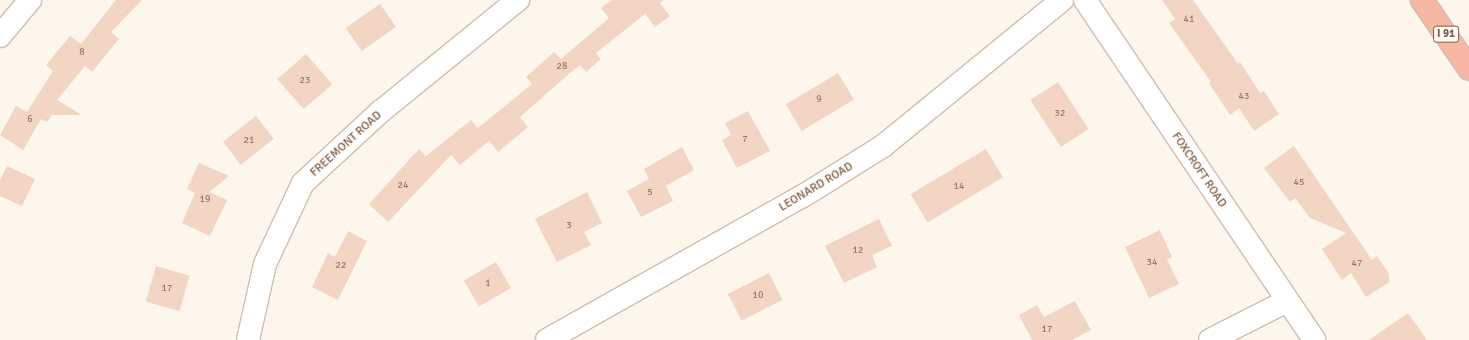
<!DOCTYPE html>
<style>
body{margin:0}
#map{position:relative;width:1469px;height:340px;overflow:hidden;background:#fdf6ec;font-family:Signika,sans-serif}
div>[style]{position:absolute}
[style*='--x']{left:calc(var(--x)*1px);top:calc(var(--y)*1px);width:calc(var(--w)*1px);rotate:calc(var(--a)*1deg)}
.building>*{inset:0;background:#f3d5c3;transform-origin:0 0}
.roads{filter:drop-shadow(1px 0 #d1beb0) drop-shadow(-1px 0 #d1beb0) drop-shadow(0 1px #d1beb0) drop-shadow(0 -1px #d1beb0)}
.minor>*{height:22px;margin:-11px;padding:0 11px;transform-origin:11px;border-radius:11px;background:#fff}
.motorway>*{height:22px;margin:-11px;padding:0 11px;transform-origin:11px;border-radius:11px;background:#f7b7a3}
span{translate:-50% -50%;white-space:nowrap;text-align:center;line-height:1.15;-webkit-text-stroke:3px #fffaf3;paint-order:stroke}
.number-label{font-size:10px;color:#987a6a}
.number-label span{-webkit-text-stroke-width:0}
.shield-label span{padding:1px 3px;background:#fffaf3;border:1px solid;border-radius:3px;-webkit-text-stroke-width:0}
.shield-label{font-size:11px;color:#7a5c4d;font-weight:700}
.street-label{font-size:12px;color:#7a5c4d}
</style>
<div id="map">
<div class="building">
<div style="clip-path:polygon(116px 0,142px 0,111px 32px,119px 39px,92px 72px,85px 66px,57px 100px,82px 115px,52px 115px,47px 122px,41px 119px,23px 150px,0 135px,16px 106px,27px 112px,53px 71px,46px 65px,70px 36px,81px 44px)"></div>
<div style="clip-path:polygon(612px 0,664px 0,660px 3px,670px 16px,655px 27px,645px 14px,596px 53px,601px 59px,586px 72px,580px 65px,571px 72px,520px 117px,528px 127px,498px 152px,489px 141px,460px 165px,451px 155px,388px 222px,369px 204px,419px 149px,426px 156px,471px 120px,488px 140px,478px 128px,532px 84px,526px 77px,554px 52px,561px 59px,609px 18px,601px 8px)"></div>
<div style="clip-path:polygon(1162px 0,1193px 0,1238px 64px,1240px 62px,1260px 93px,1264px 91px,1279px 114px,1254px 131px,1239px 108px,1230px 115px,1209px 83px,1211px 82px,1169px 23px,1175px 19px)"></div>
<div style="left:380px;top:4px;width:28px;height:42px;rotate:55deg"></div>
<div style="left:306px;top:54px;width:40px;height:38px;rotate:49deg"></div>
<div style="left:838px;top:73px;width:31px;height:61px;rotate:59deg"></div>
<div style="left:1058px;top:82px;width:56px;height:33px;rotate:57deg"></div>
<div style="clip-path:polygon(748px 111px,770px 151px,737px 168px,722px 140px,731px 135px,725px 123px)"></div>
<div style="left:256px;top:116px;width:29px;height:42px;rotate:52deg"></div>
<div style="clip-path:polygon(1294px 146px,1372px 260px,1377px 256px,1389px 274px,1389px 282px,1366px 297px,1351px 273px,1342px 280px,1322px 249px,1346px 233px,1310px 218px,1295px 198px,1290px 202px,1264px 168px)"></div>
<div style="clip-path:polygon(682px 147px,694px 170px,666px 186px,673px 201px,641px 217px,627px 191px,649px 179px,644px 169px)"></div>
<div style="left:986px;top:149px;width:33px;height:88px;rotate:59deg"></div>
<div style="clip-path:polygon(199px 163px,229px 176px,209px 192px,227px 200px,210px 236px,182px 223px,195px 193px,187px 189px)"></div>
<div style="clip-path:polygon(7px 166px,35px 179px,22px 206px,0 196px,0 180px)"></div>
<div style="clip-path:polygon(587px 192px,602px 223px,584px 232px,591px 245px,557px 262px,535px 219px)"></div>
<div style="clip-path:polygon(879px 219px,892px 246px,872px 255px,877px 267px,844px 283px,825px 246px)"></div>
<div style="clip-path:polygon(1160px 230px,1172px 257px,1167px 259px,1179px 284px,1149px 298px,1125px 247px)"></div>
<div style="clip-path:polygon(348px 231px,367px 241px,338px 300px,312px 287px,328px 253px,335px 257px)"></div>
<div style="left:496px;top:262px;width:30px;height:37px;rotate:60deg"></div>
<div style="left:156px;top:266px;width:35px;height:37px;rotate:16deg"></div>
<div style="left:769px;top:273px;width:30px;height:46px;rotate:63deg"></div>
<div style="clip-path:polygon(1075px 301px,1091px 330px,1072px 340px,1032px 340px,1019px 315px,1037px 305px,1044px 317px)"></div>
<div style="clip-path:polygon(1408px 313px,1427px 340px,1369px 340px)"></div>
</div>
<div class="roads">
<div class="minor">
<div style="--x:1085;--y:0;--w:410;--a:56"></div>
<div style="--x:0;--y:36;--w:47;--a:-50.2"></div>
<div style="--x:248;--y:340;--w:78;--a:-77.4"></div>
<div style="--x:265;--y:264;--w:89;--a:-64.9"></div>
<div style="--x:303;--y:183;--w:105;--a:-42.7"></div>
<div style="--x:380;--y:112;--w:178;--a:-39.1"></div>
<div style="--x:547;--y:340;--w:294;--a:-29.4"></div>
<div style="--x:803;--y:196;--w:94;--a:-32"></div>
<div style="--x:883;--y:146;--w:231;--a:-39.2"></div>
<div style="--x:1210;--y:340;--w:86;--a:-26.9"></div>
</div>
<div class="motorway">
<div style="--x:1422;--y:0;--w:83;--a:55.7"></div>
</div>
</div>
<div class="number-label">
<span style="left:1189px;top:20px">41</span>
<span style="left:82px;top:53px">8</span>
<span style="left:562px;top:67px">28</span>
<span style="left:305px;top:81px">23</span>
<span style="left:1244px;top:97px">43</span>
<span style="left:819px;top:100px">9</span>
<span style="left:1060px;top:114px">32</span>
<span style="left:30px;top:120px">6</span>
<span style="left:745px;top:140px">7</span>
<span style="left:249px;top:141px">21</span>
<span style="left:1299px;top:183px">45</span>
<span style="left:403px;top:186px">24</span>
<span style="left:959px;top:187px">14</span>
<span style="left:650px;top:193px">5</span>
<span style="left:205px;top:200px">19</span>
<span style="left:569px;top:226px">3</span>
<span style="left:858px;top:251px">12</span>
<span style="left:1152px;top:263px">34</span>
<span style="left:1357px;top:264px">47</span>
<span style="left:341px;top:266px">22</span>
<span style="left:488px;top:284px">1</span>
<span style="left:167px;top:289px">17</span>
<span style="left:758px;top:296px">10</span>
<span style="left:1047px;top:330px">17</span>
</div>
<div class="shield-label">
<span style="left:1446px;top:34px">I 91</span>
</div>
<div class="street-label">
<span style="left:346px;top:144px;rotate:-42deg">FREEMONT ROAD</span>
<span style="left:1199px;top:170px;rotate:56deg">FOXCROFT ROAD</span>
<span style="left:816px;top:187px;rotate:-31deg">LEONARD ROAD</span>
</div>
</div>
